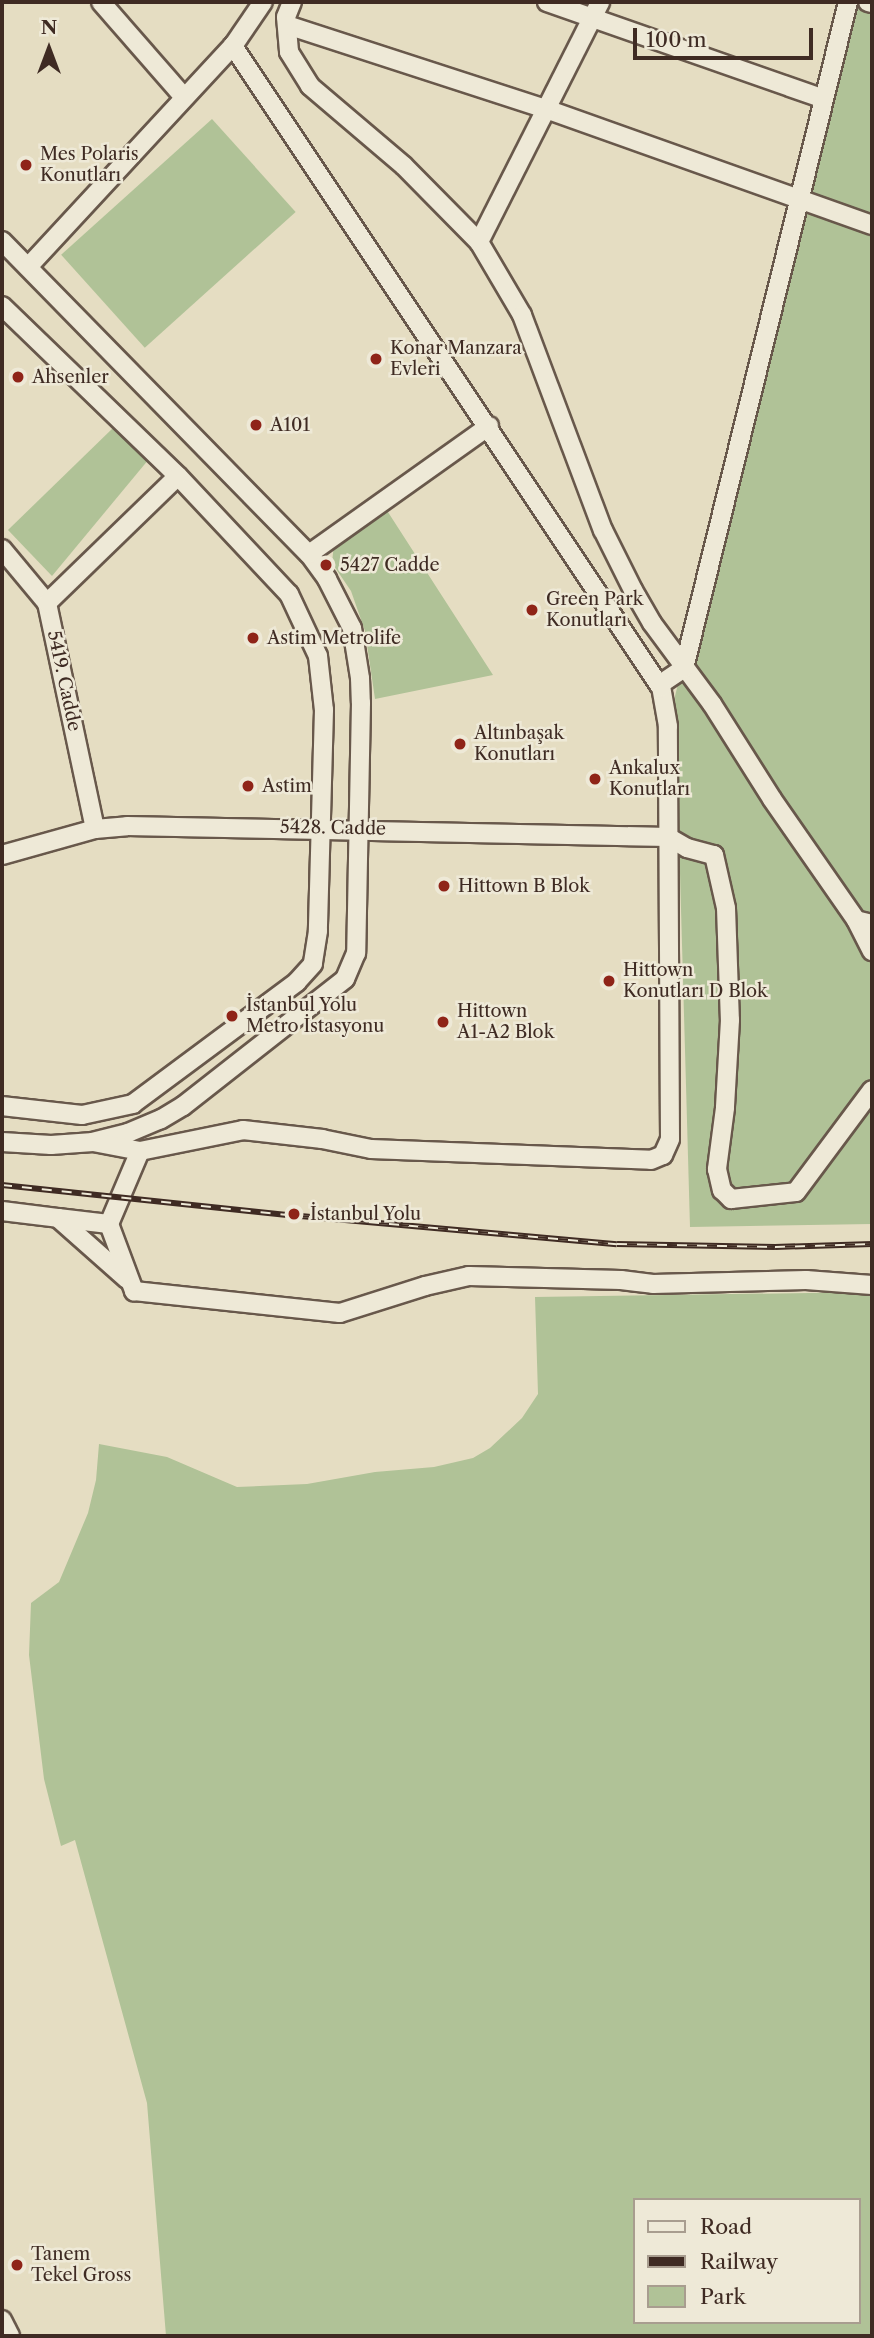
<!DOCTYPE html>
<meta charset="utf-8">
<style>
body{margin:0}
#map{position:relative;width:874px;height:2338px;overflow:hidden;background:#e5ddc2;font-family:"Libre Caslon Text",serif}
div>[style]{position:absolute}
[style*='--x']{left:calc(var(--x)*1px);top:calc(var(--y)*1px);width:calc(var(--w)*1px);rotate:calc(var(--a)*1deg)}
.green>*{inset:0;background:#b0c297;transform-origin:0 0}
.roads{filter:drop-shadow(2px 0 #68584b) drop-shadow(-2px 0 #68584b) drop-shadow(0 2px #68584b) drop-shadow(0 -2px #68584b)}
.minor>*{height:18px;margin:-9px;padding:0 9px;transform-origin:9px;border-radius:9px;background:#eee9d7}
.rail>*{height:6px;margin-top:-3px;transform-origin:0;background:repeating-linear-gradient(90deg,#eee9d7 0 10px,#3f2b23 0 20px);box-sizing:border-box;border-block:2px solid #3f2b23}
.dots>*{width:19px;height:19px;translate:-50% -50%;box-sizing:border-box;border:4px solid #eee9d7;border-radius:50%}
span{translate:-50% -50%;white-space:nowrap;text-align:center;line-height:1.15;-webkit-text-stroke:5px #eee9d7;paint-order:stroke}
.poi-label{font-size:18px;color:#3f2b23}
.left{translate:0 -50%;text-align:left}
.street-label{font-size:18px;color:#3f2b23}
.frame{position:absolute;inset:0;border:4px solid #3f2b23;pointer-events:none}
.legend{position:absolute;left:633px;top:2198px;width:228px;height:126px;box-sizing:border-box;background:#eee9d7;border:2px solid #a89d8f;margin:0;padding:9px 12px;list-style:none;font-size:21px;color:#3f2b23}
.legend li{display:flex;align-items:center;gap:14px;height:35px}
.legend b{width:35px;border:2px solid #a89d8f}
.north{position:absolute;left:14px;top:14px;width:70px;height:70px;-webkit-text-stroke:5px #eee9d7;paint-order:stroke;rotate:0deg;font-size:19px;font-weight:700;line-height:28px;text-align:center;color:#3f2b23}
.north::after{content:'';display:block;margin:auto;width:24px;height:32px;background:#3f2b23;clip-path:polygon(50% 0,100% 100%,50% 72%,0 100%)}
.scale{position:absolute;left:633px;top:28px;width:180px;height:32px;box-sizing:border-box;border:4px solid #3f2b23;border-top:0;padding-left:9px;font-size:21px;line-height:24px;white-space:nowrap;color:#3f2b23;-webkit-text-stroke:5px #eee9d7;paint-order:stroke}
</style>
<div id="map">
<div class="green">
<div style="clip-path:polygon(848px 2px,872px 2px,872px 1224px,690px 1227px,675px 696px)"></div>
<div style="left:212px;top:119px;width:125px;height:203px;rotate:48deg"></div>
<div style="clip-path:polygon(114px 427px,149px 459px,52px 576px,8px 530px)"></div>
<div style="clip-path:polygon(386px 509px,493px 675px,375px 699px,365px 631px,351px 591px,332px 563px,334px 543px)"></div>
<div style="clip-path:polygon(evenodd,872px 1292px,872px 2336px,166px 2336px,147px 2103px,75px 1840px,61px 1846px,44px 1779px,29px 1655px,31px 1603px,59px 1582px,88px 1513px,96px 1480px,99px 1444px,167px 1457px,237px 1487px,307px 1484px,375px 1472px,434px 1467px,473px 1458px,490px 1448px,522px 1418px,538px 1394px,535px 1297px,872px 1292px,634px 2200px,858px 2200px,858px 2322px,634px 2322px,634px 2200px)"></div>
</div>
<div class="roads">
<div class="minor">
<div style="--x:101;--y:2;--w:126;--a:48.9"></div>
<div style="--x:292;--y:2;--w:16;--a:112"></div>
<div style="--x:286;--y:17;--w:35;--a:85"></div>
<div style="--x:289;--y:52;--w:40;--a:58"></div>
<div style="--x:310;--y:86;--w:123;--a:40.4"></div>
<div style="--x:404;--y:166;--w:107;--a:45.4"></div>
<div style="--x:479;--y:242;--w:85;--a:59.5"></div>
<div style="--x:522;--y:315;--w:230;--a:69.4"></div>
<div style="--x:603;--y:530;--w:67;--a:63.4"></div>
<div style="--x:633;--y:590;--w:38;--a:60"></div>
<div style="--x:652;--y:623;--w:101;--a:53.5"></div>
<div style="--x:712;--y:704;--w:112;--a:57.7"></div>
<div style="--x:772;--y:799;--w:147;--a:55.2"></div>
<div style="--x:547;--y:2;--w:293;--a:19.3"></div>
<div style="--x:868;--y:2;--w:4;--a:14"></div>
<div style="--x:287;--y:25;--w:272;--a:18"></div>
<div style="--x:546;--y:109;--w:346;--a:19.6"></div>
<div style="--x:2;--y:241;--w:438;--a:45.6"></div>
<div style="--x:309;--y:554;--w:31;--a:54"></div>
<div style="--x:327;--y:579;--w:55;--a:63"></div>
<div style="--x:352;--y:628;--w:51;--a:80.9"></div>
<div style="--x:360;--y:678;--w:25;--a:88"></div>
<div style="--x:361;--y:703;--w:250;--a:91.1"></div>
<div style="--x:356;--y:953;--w:28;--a:113"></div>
<div style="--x:345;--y:979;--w:206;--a:141.9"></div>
<div style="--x:183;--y:1106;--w:26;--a:149"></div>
<div style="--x:161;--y:1119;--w:36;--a:157"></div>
<div style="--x:128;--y:1133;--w:36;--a:166"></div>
<div style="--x:93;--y:1142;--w:42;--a:175.9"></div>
<div style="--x:51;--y:1145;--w:49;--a:-176.5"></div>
<div style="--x:479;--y:242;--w:269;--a:-63.2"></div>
<div style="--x:28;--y:267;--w:301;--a:-47.2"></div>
<div style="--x:233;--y:46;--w:53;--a:-55.7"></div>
<div style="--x:2;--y:306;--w:245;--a:44"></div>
<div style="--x:178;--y:476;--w:162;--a:46.8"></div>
<div style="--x:289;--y:594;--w:68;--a:64.9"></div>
<div style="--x:318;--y:656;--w:54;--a:83.7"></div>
<div style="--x:324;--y:710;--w:221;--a:91.6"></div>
<div style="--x:318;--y:931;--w:33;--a:99"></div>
<div style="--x:313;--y:964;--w:24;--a:132"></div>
<div style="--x:297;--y:982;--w:204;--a:143.4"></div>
<div style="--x:133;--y:1104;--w:52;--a:167.8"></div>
<div style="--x:82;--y:1115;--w:81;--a:-173.6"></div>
<div style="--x:2;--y:549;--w:70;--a:50.2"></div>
<div style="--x:47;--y:603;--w:231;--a:78"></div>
<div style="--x:309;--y:554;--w:221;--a:-35.4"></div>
<div style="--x:47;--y:603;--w:182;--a:-44.1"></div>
<div style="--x:659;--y:685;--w:30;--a:-34"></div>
<div style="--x:684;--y:668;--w:686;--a:-76.17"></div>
<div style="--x:2;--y:855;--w:97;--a:-15.6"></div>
<div style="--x:95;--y:829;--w:32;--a:-5"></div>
<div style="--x:127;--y:826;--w:541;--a:1.16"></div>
<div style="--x:668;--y:837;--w:22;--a:30"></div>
<div style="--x:687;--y:848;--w:28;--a:15"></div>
<div style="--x:714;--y:855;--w:54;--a:77.2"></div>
<div style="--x:726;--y:908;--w:112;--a:88"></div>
<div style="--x:730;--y:1020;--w:88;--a:93.3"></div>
<div style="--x:725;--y:1108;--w:62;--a:97.5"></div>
<div style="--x:717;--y:1169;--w:22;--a:77"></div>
<div style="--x:722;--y:1190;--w:13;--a:45"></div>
<div style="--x:731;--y:1199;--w:65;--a:-6.1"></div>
<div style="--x:796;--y:1192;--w:127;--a:-53.3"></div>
<div style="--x:872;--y:924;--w:16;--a:-166"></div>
<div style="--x:856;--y:920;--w:35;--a:63"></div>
<div style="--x:93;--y:1142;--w:48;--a:10.8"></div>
<div style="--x:140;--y:1151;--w:105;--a:-11.5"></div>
<div style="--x:243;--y:1130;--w:80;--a:6.5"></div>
<div style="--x:322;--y:1139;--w:50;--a:11.5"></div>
<div style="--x:371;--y:1149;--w:280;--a:2.2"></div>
<div style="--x:651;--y:1160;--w:13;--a:-23"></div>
<div style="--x:663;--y:1155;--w:17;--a:-66"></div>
<div style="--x:670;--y:1139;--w:413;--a:-90.3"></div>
<div style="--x:668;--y:726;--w:39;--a:-100"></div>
<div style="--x:661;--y:688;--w:772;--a:-123.69"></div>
<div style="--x:2;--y:1211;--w:56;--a:7.1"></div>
<div style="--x:58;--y:1218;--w:92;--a:41.5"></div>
<div style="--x:58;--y:1218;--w:51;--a:6.7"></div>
<div style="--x:109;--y:1224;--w:79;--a:-67"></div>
<div style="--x:109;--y:1224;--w:72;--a:69.5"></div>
<div style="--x:134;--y:1291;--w:207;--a:6.1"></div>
<div style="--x:340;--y:1313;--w:89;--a:-17.6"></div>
<div style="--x:425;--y:1286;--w:45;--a:-12.8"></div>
<div style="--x:469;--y:1276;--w:152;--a:1.5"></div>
<div style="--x:621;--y:1280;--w:32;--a:7"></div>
<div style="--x:653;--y:1284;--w:153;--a:-1.5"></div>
<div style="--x:806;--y:1280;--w:66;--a:4.3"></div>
<div style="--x:2;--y:2320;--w:18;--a:63"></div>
</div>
</div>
<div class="rail">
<div style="--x:2;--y:1185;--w:289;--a:6"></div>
<div style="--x:289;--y:1215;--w:329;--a:5.1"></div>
<div style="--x:617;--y:1244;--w:158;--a:1.1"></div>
<div style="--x:775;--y:1247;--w:97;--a:-1.8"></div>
</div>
<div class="dots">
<div style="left:26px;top:165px;background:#8f2418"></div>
<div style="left:376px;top:359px;background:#8f2418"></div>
<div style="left:18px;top:377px;background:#8f2418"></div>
<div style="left:256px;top:425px;background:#8f2418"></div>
<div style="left:326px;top:565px;background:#8f2418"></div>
<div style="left:532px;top:610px;background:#8f2418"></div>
<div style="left:253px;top:638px;background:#8f2418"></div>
<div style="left:460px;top:744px;background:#8f2418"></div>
<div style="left:595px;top:779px;background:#8f2418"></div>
<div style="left:248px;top:786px;background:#8f2418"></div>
<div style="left:444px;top:886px;background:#8f2418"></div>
<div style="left:609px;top:981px;background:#8f2418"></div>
<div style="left:232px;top:1016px;background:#8f2418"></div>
<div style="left:443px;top:1022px;background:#8f2418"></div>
<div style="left:294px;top:1214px;background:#8f2418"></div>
<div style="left:17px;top:2265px;background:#8f2418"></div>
</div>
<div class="poi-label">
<span class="left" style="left:40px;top:165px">Mes Polaris<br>Konutları</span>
<span class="left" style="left:390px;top:359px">Konar Manzara<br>Evleri</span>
<span class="left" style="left:32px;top:377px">Ahsenler</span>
<span class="left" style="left:270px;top:425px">A101</span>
<span class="left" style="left:340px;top:565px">5427 Cadde</span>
<span class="left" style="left:546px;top:610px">Green Park<br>Konutları</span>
<span class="left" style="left:267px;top:638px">Astim Metrolife</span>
<span class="left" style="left:474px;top:744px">Altınbaşak<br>Konutları</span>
<span class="left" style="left:609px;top:779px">Ankalux<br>Konutları</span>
<span class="left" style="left:262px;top:786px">Astim</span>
<span class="left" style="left:458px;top:886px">Hittown B Blok</span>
<span class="left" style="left:623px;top:981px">Hittown<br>Konutları D Blok</span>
<span class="left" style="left:246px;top:1016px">İstanbul Yolu<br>Metro İstasyonu</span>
<span class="left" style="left:457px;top:1022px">Hittown<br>A1-A2 Blok</span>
<span class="left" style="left:310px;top:1214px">İstanbul Yolu</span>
<span class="left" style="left:31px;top:2265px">Tanem<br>Tekel Gross</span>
</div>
<div class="street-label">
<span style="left:64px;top:681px;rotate:78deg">5419. Cadde</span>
<span style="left:333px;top:828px;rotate:1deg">5428. Cadde</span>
</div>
<div class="frame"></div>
<ul class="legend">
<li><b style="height:9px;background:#eee9d7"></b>Road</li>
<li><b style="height:9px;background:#3f2b23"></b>Railway</li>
<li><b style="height:19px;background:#b0c297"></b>Park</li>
</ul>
<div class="north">N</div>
<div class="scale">100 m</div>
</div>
